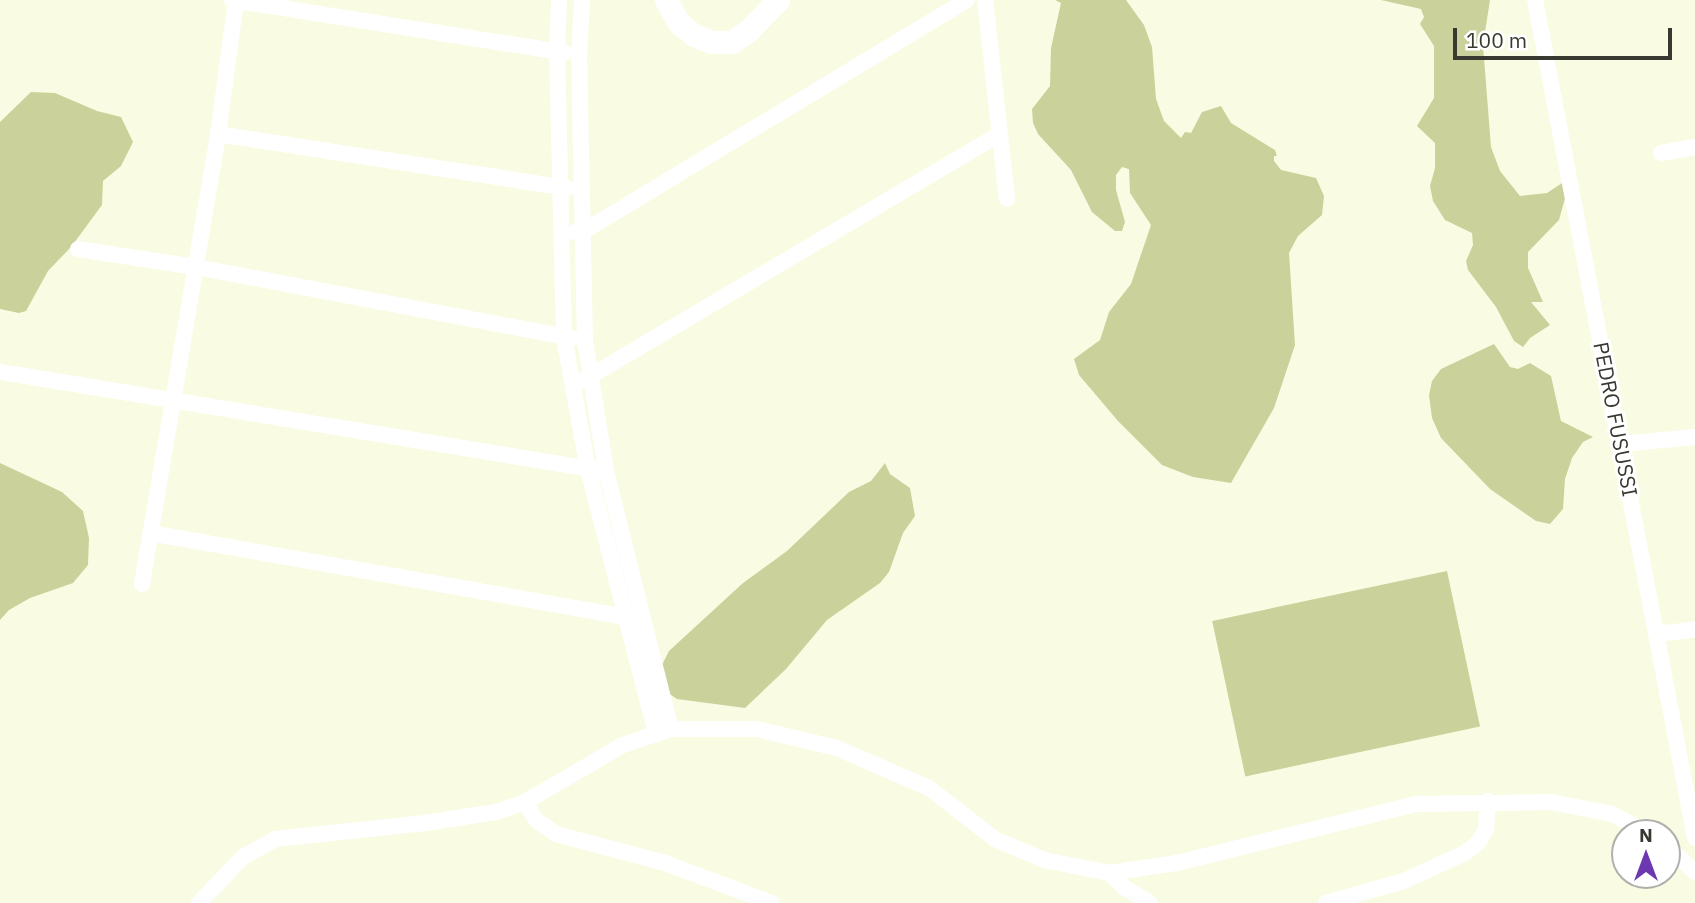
<!DOCTYPE html>
<style>
body{margin:0}
#map{position:relative;width:1695px;height:903px;overflow:hidden;background:#f9fce3;font-family:"IBM Plex Sans",sans-serif}
div>[style]{position:absolute}
[style*='--x']{left:calc(var(--x)*1px);top:calc(var(--y)*1px);width:calc(var(--w)*1px);rotate:calc(var(--a)*1deg)}
.green>*{inset:0;background:#cbd19a;transform-origin:0 0}
.street>*{height:16px;margin:-8px;padding:0 8px;transform-origin:8px;border-radius:8px;background:#fff}
.secondary>*{height:23px;margin:-11.5px;padding:0 11.5px;transform-origin:11.5px;border-radius:11.5px;background:#fff}
span{translate:-50% -50%;white-space:nowrap;text-align:center;line-height:1.15;-webkit-text-stroke:6px #fff;paint-order:stroke}
.street-label{font-size:21px;color:#383930}
.north{position:absolute;left:1611px;top:819px;width:70px;height:70px;box-sizing:border-box;background:#fff;border:2px solid #afb0ac;border-radius:50%;rotate:0deg;font-size:19px;font-weight:700;line-height:28px;text-align:center;color:#383930}
.north::after{content:'';display:block;margin:auto;width:24px;height:32px;background:#6b38af;clip-path:polygon(50% 0,100% 100%,50% 72%,0 100%)}
.scale{position:absolute;left:1453px;top:28px;width:219px;height:32px;box-sizing:border-box;border:4px solid #383930;border-top:0;padding-left:9px;font-size:21px;line-height:24px;white-space:nowrap;color:#383930;-webkit-text-stroke:5px #fff;paint-order:stroke}
</style>
<div id="map">
<div class="green">
<div style="clip-path:polygon(1055px 0,1126px 0,1144px 25px,1152px 47px,1156px 99px,1164px 121px,1181px 138px,1185px 132px,1191px 133px,1202px 112px,1221px 106px,1231px 123px,1275px 150px,1277px 156px,1274px 156px,1274px 161px,1281px 170px,1316px 178px,1324px 196px,1322px 215px,1298px 236px,1289px 253px,1295px 345px,1274px 408px,1231px 483px,1193px 477px,1162px 465px,1118px 421px,1079px 375px,1074px 359px,1100px 340px,1109px 312px,1131px 284px,1151px 225px,1130px 193px,1129px 169px,1122px 167px,1116px 175px,1116px 190px,1125px 222px,1122px 231px,1115px 231px,1092px 212px,1071px 170px,1038px 134px,1033px 123px,1032px 109px,1050px 86px,1051px 48px,1061px 3px)"></div>
<div style="clip-path:polygon(1381px 0,1490px 0,1483px 45px,1491px 147px,1500px 171px,1520px 196px,1547px 193px,1562px 183px,1567px 191px,1559px 220px,1528px 252px,1528px 268px,1543px 302px,1531px 302px,1550px 325px,1530px 338px,1523px 347px,1514px 341px,1496px 307px,1468px 270px,1466px 261px,1473px 245px,1472px 233px,1445px 220px,1433px 201px,1430px 186px,1435px 168px,1435px 143px,1417px 126px,1434px 98px,1434px 46px,1420px 24px,1424px 17px,1421px 9px)"></div>
<div style="clip-path:polygon(31px 92px,55px 93px,97px 111px,121px 117px,133px 142px,121px 166px,103px 181px,102px 205px,71px 247px,48px 271px,26px 311px,19px 313px,0 309px,0 122px)"></div>
<div style="clip-path:polygon(1494px 344px,1510px 367px,1518px 369px,1530px 363px,1551px 376px,1561px 421px,1593px 437px,1583px 442px,1572px 458px,1565px 479px,1563px 509px,1550px 524px,1536px 521px,1490px 489px,1441px 438px,1432px 418px,1429px 395px,1432px 381px,1441px 369px)"></div>
<div style="clip-path:polygon(0 463px,62px 492px,83px 511px,89px 538px,88px 565px,73px 583px,30px 598px,9px 610px,0 620px)"></div>
<div style="clip-path:polygon(885px 463px,890px 474px,910px 488px,915px 516px,903px 533px,889px 572px,880px 583px,827px 620px,786px 669px,745px 708px,677px 699px,653px 683px,669px 651px,743px 583px,787px 551px,849px 492px,871px 481px)"></div>
<div style="left:1447px;top:571px;width:159px;height:240px;rotate:78deg"></div>
</div>
<div class="street">
<div style="--x:232;--y:0;--w:337;--a:9"></div>
<div style="--x:559;--y:0;--w:51;--a:92.2"></div>
<div style="--x:557;--y:51;--w:286;--a:88.6"></div>
<div style="--x:564;--y:337;--w:134;--a:79.7"></div>
<div style="--x:588;--y:469;--w:274;--a:75.6"></div>
<div style="--x:582;--y:0;--w:56;--a:93.1"></div>
<div style="--x:579;--y:56;--w:285;--a:88.8"></div>
<div style="--x:585;--y:341;--w:132;--a:80.8"></div>
<div style="--x:606;--y:471;--w:266;--a:75.9"></div>
<div style="--x:985;--y:0;--w:200;--a:83.7"></div>
<div style="--x:1535;--y:0;--w:853;--a:79.19"></div>
<div style="--x:218;--y:134;--w:354;--a:8.8"></div>
<div style="--x:1661;--y:153;--w:35;--a:-10"></div>
<div style="--x:575;--y:232;--w:9;--a:-6"></div>
<div style="--x:584;--y:231;--w:447;--a:-31.1"></div>
<div style="--x:78;--y:249;--w:119;--a:8.7"></div>
<div style="--x:196;--y:267;--w:383;--a:10.7"></div>
<div style="--x:0;--y:372;--w:606;--a:9.31"></div>
<div style="--x:582;--y:381;--w:485;--a:-30.6"></div>
<div style="--x:1621;--y:444;--w:74;--a:-5.4"></div>
<div style="--x:150;--y:533;--w:491;--a:10"></div>
<div style="--x:142;--y:584;--w:456;--a:-80.4"></div>
<div style="--x:218;--y:134;--w:135;--a:-82.3"></div>
<div style="--x:1657;--y:634;--w:38;--a:-7"></div>
<div style="--x:525;--y:802;--w:21;--a:59"></div>
<div style="--x:536;--y:820;--w:24;--a:35"></div>
<div style="--x:556;--y:834;--w:113;--a:14.9"></div>
<div style="--x:665;--y:863;--w:114;--a:20.5"></div>
<div style="--x:1667;--y:846;--w:38;--a:43"></div>
<div style="--x:1109;--y:873;--w:22;--a:43"></div>
<div style="--x:1125;--y:888;--w:29;--a:31"></div>
<div style="--x:199;--y:903;--w:64;--a:-46.3"></div>
<div style="--x:243;--y:857;--w:37;--a:-29"></div>
<div style="--x:275;--y:839;--w:151;--a:-6.1"></div>
<div style="--x:425;--y:823;--w:72;--a:-8.8"></div>
<div style="--x:496;--y:812;--w:31;--a:-19"></div>
<div style="--x:525;--y:802;--w:113;--a:-30.2"></div>
<div style="--x:623;--y:745;--w:51;--a:-18.4"></div>
<div style="--x:671;--y:729;--w:86;--a:0"></div>
<div style="--x:757;--y:729;--w:82;--a:13.4"></div>
<div style="--x:837;--y:748;--w:100;--a:23.5"></div>
<div style="--x:929;--y:788;--w:83;--a:37.7"></div>
<div style="--x:995;--y:839;--w:53;--a:23.2"></div>
<div style="--x:1044;--y:860;--w:66;--a:11.3"></div>
<div style="--x:1109;--y:873;--w:69;--a:-8.4"></div>
<div style="--x:1177;--y:863;--w:245;--a:-13.9"></div>
<div style="--x:1415;--y:804;--w:136;--a:-0.8"></div>
<div style="--x:1551;--y:802;--w:62;--a:11.1"></div>
<div style="--x:1612;--y:814;--w:40;--a:28"></div>
<div style="--x:1326;--y:903;--w:81;--a:-15.8"></div>
<div style="--x:1404;--y:881;--w:67;--a:-24.7"></div>
<div style="--x:1465;--y:853;--w:16;--a:-38"></div>
<div style="--x:1478;--y:843;--w:16;--a:-60"></div>
<div style="--x:1486;--y:829;--w:28;--a:-86"></div>
</div>
<div class="secondary">
<div style="--x:666;--y:0;--w:26;--a:61"></div>
<div style="--x:679;--y:23;--w:19;--a:39"></div>
<div style="--x:694;--y:35;--w:18;--a:22"></div>
<div style="--x:711;--y:42;--w:21;--a:0"></div>
<div style="--x:732;--y:42;--w:21;--a:-35"></div>
<div style="--x:749;--y:30;--w:42;--a:-46"></div>
</div>
<div class="street-label">
<span style="left:1616px;top:419px;rotate:79deg">PEDRO FUSUSSI</span>
</div>
<div class="north">N</div>
<div class="scale">100 m</div>
</div>
